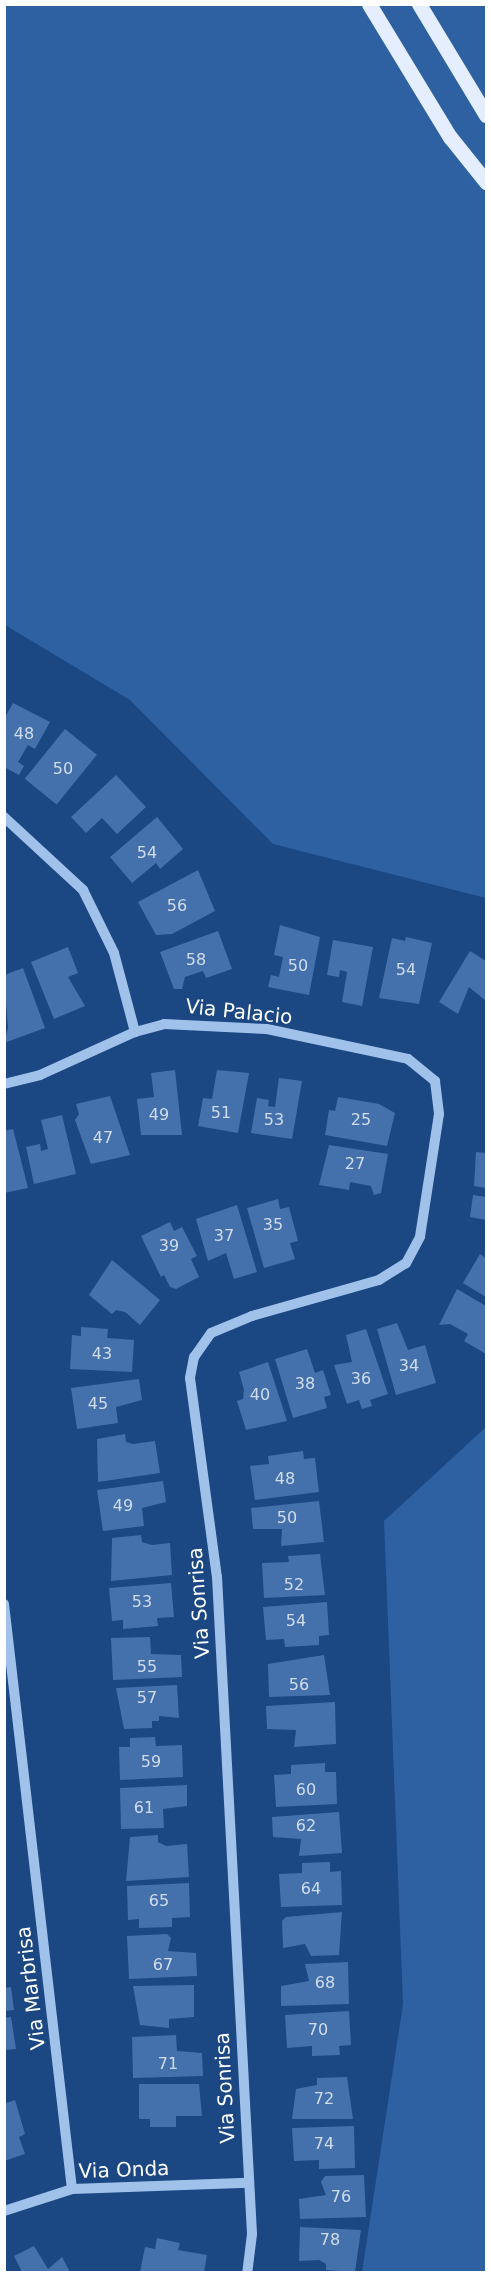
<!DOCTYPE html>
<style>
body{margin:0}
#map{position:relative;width:491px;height:2277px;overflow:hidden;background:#1b4783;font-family:"DejaVu Sans",sans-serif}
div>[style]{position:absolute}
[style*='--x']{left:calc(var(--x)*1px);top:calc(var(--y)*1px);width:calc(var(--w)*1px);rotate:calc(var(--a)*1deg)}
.green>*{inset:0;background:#2e61a2}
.building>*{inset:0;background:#4471ac;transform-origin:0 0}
.minor>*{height:10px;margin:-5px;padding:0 5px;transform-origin:5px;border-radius:5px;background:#a0c1ea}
.major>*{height:15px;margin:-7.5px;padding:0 7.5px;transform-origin:7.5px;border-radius:7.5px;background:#e4eefe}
span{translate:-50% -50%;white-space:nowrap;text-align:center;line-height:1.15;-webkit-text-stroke:4.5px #1b4783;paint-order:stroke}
.number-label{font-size:16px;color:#d0dcea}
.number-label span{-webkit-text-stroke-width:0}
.street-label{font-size:20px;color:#fff}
.frame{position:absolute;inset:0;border:6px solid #fff;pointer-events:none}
</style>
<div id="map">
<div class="green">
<div style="clip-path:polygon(5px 5px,486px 5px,486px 898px,273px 844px,130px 700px,5px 625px)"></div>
<div style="clip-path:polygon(486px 1427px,486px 2272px,362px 2272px,403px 2004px,384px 1521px)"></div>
</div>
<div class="building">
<div style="clip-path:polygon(13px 703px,50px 722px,35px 749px,28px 745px,18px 762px,24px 766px,19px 775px,4px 767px,4px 719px)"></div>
<div style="left:65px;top:729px;width:41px;height:64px;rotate:39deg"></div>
<div style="clip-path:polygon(116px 775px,146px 807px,117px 834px,102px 818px,86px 833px,71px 817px)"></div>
<div style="clip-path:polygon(157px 817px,183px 849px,160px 869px,156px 863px,132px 883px,110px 857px)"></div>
<div style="clip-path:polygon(198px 870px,215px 911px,172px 934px,156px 935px,138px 902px)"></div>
<div style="clip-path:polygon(280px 925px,320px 937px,309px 995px,268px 987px,271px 975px,279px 977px,283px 957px,274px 955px)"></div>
<div style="clip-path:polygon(218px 931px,232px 969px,206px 978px,203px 971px,185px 977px,182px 989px,174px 989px,160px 952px)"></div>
<div style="clip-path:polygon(406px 937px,432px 943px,419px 1004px,379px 998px,392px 938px,405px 941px)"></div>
<div style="clip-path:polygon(333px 940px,373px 947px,362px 1006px,342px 1002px,347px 972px,340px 970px,339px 977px,327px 975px)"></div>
<div style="clip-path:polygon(68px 947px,78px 973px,68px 977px,85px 1006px,54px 1019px,31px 962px)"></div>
<div style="clip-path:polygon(470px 951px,486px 961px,486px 1001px,469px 987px,458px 1014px,439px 1002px)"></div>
<div style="clip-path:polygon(23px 968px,45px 1028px,4px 1043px,8px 1028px,4px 975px)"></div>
<div style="clip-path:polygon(175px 1070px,182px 1135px,141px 1135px,137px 1099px,154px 1097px,151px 1073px)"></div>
<div style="clip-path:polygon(217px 1070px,249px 1073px,238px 1133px,198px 1126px,203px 1098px,212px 1099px)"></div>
<div style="clip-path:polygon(279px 1078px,302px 1081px,292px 1139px,251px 1133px,257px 1098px,269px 1100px,268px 1106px,275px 1107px)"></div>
<div style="clip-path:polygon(110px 1096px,130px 1155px,91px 1164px,75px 1120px,79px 1114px,76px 1104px)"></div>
<div style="clip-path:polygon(338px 1097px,379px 1104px,395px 1113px,387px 1146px,325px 1135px,329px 1110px,335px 1111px)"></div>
<div style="clip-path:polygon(62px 1115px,76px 1174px,34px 1184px,26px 1147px,40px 1144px,41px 1151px,48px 1149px,41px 1120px)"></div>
<div style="clip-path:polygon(13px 1129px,28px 1188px,4px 1193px,4px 1131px)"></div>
<div style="clip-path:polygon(329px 1145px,388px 1154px,381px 1193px,374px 1195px,371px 1186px,350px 1182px,349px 1190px,319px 1185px)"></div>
<div style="clip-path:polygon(476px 1152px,486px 1153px,486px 1188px,474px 1186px)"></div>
<div style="clip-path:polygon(473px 1195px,486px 1197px,486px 1220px,470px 1217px)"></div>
<div style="clip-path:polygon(278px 1199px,280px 1209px,289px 1207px,298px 1241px,290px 1243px,295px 1259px,264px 1268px,247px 1208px)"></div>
<div style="clip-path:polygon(237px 1205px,257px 1272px,234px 1279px,226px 1253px,208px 1261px,196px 1219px)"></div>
<div style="clip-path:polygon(170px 1222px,174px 1231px,182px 1227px,197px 1256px,191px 1259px,199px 1277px,176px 1289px,170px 1287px,164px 1275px,161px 1277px,141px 1236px)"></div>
<div style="clip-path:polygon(480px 1254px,486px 1258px,486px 1297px,463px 1283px)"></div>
<div style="clip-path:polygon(112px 1260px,160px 1300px,140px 1325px,125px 1312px,116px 1310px,112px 1314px,89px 1295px)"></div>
<div style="clip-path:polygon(457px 1289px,486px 1306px,486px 1354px,464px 1341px,468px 1334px,450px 1324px,439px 1325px)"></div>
<div style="clip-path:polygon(397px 1323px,408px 1350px,425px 1345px,436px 1383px,396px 1395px,377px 1329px)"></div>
<div style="clip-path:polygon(81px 1327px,108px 1329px,107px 1338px,134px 1340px,132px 1372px,70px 1369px,72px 1335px,81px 1336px)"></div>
<div style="clip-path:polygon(366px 1329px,388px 1394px,370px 1400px,372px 1406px,362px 1409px,359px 1400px,347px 1404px,334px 1365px,352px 1362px,346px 1335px)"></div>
<div style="clip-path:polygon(307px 1349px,315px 1373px,323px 1370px,331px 1395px,324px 1397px,327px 1408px,293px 1418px,275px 1359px)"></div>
<div style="clip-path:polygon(268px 1362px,287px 1421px,246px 1430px,237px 1401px,243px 1399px,244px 1390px,239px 1372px)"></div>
<div style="clip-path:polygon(139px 1379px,142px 1400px,116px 1407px,118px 1423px,77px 1429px,71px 1388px)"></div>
<div style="clip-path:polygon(125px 1434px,126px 1442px,133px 1444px,155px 1441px,160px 1473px,98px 1482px,97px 1439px)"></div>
<div style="clip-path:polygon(303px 1451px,304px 1459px,315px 1458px,319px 1492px,255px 1500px,250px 1466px,269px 1464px,268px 1456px)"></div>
<div style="clip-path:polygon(163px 1481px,166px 1502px,142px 1508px,144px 1526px,103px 1531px,97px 1490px)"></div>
<div style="clip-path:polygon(319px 1501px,324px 1542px,281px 1546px,282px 1529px,253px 1529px,251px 1508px)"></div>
<div style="clip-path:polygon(141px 1535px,142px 1542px,152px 1545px,170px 1543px,172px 1575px,111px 1581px,112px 1538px)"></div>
<div style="clip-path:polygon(320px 1554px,325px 1595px,264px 1598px,262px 1563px,289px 1562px,288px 1556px)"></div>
<div style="clip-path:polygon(171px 1583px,174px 1617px,157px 1618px,158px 1626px,123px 1629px,123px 1620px,112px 1621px,109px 1588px)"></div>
<div style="clip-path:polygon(327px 1602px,329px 1635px,319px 1636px,319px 1645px,285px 1647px,284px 1639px,266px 1640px,263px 1607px)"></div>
<div style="clip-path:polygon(150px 1637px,151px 1654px,181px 1655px,182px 1677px,113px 1680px,111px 1638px)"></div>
<div style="clip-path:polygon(324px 1655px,330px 1695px,269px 1697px,268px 1664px)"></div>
<div style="clip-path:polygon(177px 1685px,179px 1718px,159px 1716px,159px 1721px,152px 1721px,152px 1728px,124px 1729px,116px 1688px)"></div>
<div style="clip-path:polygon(335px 1702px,336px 1744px,294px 1747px,296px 1730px,267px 1729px,266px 1706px)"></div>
<div style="clip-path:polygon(155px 1737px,156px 1746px,182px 1745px,183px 1777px,120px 1780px,119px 1747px,130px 1747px,130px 1738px)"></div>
<div style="clip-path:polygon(325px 1763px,325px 1772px,336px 1772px,337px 1804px,276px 1807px,274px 1775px,291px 1774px,291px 1765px)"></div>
<div style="clip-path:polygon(187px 1785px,187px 1806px,163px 1809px,164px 1828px,121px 1829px,120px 1788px)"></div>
<div style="clip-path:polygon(339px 1812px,342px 1853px,299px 1856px,301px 1839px,273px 1837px,272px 1817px)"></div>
<div style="clip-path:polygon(158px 1835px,158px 1842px,166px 1846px,187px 1844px,189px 1877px,126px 1881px,130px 1837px)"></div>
<div style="clip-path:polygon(330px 1862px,330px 1872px,341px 1871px,342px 1905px,281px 1907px,279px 1874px,302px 1873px,302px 1863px)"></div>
<div style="clip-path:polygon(189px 1883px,190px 1917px,172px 1918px,172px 1927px,139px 1928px,139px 1919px,128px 1920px,127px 1886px)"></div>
<div style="clip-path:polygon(342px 1912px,339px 1955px,311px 1956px,305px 1944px,283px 1948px,282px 1921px,286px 1917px)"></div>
<div style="clip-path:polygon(167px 1934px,171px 1938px,168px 1951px,196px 1953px,197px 1976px,129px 1979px,127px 1936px)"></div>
<div style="clip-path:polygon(348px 1962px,349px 2004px,281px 2006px,281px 1986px,309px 1981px,305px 1964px)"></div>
<div style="clip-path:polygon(194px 1985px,194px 2017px,169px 2019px,169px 2028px,140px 2025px,133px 1986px)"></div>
<div style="clip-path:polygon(11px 1987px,14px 2010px,4px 2011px,4px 1988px)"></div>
<div style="clip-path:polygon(349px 2011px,351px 2045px,339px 2046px,340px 2055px,312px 2056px,312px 2046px,287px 2048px,285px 2015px)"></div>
<div style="clip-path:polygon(11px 2017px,16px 2049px,4px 2050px,4px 2018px)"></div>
<div style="clip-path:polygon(176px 2035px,177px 2051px,202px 2053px,203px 2076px,133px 2078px,132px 2037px)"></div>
<div style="clip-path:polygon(347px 2077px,353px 2119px,292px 2119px,296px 2089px,317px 2085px,317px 2078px)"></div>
<div style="clip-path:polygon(139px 2084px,199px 2084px,202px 2116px,176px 2116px,176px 2127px,150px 2127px,150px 2119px,139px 2119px)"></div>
<div style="clip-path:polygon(4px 2098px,7px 2103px,15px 2100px,25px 2134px,19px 2137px,25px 2154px,4px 2161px)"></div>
<div style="clip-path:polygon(354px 2126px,355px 2168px,319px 2169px,319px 2160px,294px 2161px,292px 2128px)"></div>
<div style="clip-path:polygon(364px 2175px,366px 2217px,300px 2219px,299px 2199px,326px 2195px,321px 2182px,325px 2176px)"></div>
<div style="clip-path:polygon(300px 2227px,361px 2230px,355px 2272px,326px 2270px,326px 2264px,319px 2260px,299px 2261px)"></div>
<div style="clip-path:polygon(157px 2238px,180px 2243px,178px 2250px,207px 2255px,204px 2272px,140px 2272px,145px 2247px,155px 2249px)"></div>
<div style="clip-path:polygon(34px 2246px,48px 2269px,62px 2257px,70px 2272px,22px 2272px,14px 2256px)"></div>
</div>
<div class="minor">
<div style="--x:4;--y:817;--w:108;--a:42.7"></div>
<div style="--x:83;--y:890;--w:70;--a:63.8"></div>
<div style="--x:114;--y:953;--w:82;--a:75.1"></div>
<div style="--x:4;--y:1084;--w:37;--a:-14"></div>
<div style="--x:40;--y:1075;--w:104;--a:-24.4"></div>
<div style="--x:135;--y:1032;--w:30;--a:-15"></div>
<div style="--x:164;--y:1024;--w:103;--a:2.8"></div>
<div style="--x:267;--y:1029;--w:144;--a:12"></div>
<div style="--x:408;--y:1059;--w:35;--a:39"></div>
<div style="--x:435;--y:1081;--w:33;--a:83"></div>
<div style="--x:439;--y:1114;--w:124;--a:98.8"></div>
<div style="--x:420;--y:1237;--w:30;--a:118"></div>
<div style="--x:406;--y:1263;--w:32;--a:148"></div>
<div style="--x:379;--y:1280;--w:132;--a:164.2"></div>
<div style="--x:252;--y:1316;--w:44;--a:157.5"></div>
<div style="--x:211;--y:1333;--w:29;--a:125"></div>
<div style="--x:194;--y:1357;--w:21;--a:101"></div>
<div style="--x:190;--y:1378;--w:201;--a:82.3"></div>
<div style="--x:217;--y:1577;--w:658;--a:86.95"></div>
<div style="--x:252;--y:2234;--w:38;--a:97"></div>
<div style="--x:4;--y:1604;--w:589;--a:83.37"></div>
<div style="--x:4;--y:2211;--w:71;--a:-17.9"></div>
<div style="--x:72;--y:2189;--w:176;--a:-2"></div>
</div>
<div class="major">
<div style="--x:369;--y:4;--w:156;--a:58.7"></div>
<div style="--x:450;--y:137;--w:58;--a:51.3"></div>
<div style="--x:419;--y:4;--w:130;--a:58.9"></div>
</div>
<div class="number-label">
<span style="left:24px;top:734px">48</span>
<span style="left:63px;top:769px">50</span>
<span style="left:147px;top:853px">54</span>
<span style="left:177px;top:906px">56</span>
<span style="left:196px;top:960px">58</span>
<span style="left:298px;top:966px">50</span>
<span style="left:406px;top:970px">54</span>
<span style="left:221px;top:1113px">51</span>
<span style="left:159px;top:1115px">49</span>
<span style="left:274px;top:1120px">53</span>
<span style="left:361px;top:1120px">25</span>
<span style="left:103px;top:1138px">47</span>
<span style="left:355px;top:1164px">27</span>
<span style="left:273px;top:1225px">35</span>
<span style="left:224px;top:1236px">37</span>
<span style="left:169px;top:1246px">39</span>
<span style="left:102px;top:1354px">43</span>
<span style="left:409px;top:1366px">34</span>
<span style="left:361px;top:1379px">36</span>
<span style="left:305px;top:1384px">38</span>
<span style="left:260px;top:1395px">40</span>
<span style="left:98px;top:1404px">45</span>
<span style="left:285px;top:1479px">48</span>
<span style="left:123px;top:1506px">49</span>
<span style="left:287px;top:1518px">50</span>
<span style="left:294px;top:1585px">52</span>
<span style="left:142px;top:1602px">53</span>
<span style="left:296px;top:1621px">54</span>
<span style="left:147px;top:1667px">55</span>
<span style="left:299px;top:1685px">56</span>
<span style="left:147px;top:1698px">57</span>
<span style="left:151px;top:1762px">59</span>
<span style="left:306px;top:1790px">60</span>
<span style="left:144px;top:1808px">61</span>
<span style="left:306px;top:1826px">62</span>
<span style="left:311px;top:1889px">64</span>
<span style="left:159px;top:1901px">65</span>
<span style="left:163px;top:1965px">67</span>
<span style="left:325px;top:1983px">68</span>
<span style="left:318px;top:2030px">70</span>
<span style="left:168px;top:2064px">71</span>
<span style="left:324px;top:2099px">72</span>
<span style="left:324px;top:2144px">74</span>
<span style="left:341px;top:2197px">76</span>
<span style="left:330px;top:2240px">78</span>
</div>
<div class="street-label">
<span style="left:239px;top:1012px;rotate:6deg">Via Palacio</span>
<span style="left:199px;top:1603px;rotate:-94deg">Via Sonrisa</span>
<span style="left:31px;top:1988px;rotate:-97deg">Via Marbrisa</span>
<span style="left:225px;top:2088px;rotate:-93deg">Via Sonrisa</span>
<span style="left:124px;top:2170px;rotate:-2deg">Via Onda</span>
</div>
<div class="frame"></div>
</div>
